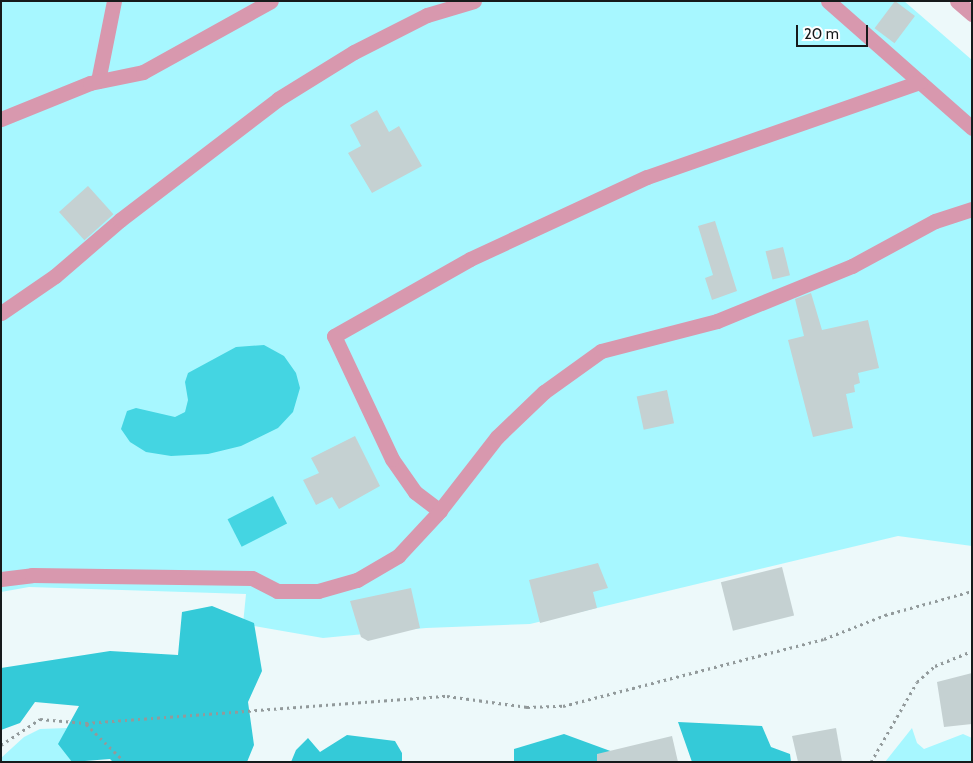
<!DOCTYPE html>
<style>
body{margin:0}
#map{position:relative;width:973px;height:763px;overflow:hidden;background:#edf9fa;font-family:Cabin,sans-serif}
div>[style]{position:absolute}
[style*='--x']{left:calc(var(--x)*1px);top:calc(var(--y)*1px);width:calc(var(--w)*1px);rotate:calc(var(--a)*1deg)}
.green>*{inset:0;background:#a7f7ff}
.forest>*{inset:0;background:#34cad8}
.water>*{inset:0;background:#44d5e2;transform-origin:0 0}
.building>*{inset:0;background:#c5d1d2;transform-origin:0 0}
.path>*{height:3px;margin-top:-1.5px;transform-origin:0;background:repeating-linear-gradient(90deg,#929a9b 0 2.5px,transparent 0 6.5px)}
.service>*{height:15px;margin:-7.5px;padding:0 7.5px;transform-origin:7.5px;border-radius:7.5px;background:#d898ae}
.minor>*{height:15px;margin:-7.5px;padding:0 7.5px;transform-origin:7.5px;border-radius:7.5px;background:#d898ae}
span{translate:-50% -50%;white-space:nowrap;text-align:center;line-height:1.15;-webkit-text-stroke:4px #fff;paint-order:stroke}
.frame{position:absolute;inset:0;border:2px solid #161a1b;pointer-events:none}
.scale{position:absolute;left:796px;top:25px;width:72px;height:22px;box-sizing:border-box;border:2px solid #161a1b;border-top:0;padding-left:6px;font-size:15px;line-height:18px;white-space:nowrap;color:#161a1b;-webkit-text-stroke:4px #fff;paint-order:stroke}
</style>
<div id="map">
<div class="green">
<div style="clip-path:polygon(1px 1px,904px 1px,972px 60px,972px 546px,898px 536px,530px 624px,426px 628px,323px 638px,243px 624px,246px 594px,29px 587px,1px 592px)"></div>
<div style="clip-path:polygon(67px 728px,59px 744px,72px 762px,1px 762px,1px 758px,24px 737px,40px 729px)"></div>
<div style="clip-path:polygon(912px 728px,917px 743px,924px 749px,963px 734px,972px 738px,972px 762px,885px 762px)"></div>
</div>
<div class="forest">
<div style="clip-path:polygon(212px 606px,254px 623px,262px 671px,248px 702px,254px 745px,247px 762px,113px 762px,110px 759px,72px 762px,58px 744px,79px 706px,35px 702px,20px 723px,1px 730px,1px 668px,110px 651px,178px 655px,182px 612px)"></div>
<div style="clip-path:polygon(678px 722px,762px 726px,771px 747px,790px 754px,791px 762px,692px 762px)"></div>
<div style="clip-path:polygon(564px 734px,624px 756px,625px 762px,514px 762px,514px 749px)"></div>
<div style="clip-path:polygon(347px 735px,395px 741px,402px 753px,402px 762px,291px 762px,296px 750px,308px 738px,320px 752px)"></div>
</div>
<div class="water">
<div style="clip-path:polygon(264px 345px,284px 356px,296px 373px,300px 388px,293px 412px,278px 428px,241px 446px,208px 454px,171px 456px,146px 452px,130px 442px,121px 429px,127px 411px,136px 408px,175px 417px,185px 412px,188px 400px,185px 382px,188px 373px,236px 347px)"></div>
<div style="left:273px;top:496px;width:31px;height:51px;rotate:63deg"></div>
</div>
<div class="building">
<div style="left:895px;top:1px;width:25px;height:34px;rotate:37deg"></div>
<div style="clip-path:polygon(377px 110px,389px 132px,399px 126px,422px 166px,372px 193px,348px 153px,361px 146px,350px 125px)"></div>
<div style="left:88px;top:186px;width:38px;height:39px;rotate:48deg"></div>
<div style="clip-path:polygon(715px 221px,737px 291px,712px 300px,705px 278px,713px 275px,698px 226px)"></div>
<div style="left:783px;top:247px;width:29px;height:18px;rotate:76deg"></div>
<div style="clip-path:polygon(811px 293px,822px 330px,868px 320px,879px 368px,858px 373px,860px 383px,854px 385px,855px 392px,846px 394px,853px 428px,813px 437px,788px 340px,804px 336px,795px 299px)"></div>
<div style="left:667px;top:390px;width:34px;height:31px;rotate:78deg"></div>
<div style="clip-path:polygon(355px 436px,380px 486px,339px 509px,332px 497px,316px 505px,303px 480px,319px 473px,311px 458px)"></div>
<div style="clip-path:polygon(598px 563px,608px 588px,593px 592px,597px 608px,540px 623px,529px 580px)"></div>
<div style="left:782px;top:567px;width:50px;height:63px;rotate:76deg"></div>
<div style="clip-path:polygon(411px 588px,420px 628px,368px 641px,361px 637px,350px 601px)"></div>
<div style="clip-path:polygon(972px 673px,972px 724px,944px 727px,937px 682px)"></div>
<div style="clip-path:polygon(836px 728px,842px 762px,798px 762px,792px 736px)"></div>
<div style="clip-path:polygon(672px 736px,678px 762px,597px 762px,597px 754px)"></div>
</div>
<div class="path">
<div style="--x:86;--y:724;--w:54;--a:44.3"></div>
<div style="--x:1;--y:745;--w:47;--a:-33.7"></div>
<div style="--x:40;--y:719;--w:46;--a:5"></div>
<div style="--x:86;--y:723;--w:362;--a:-4.3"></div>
<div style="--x:447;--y:696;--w:81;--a:7.8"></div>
<div style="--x:527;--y:707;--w:36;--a:-2"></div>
<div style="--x:563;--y:706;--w:269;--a:-14.4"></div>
<div style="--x:824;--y:639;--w:66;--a:-21.5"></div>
<div style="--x:885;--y:615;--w:90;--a:-15.4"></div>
<div style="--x:871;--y:762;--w:92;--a:-60.1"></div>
<div style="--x:917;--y:682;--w:24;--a:-42"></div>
<div style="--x:935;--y:666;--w:40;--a:-22"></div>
</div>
<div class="service">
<div style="--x:828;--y:1;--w:192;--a:41.4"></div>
<div style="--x:98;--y:81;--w:82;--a:-78.7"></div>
<div style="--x:1;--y:119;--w:96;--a:-22"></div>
<div style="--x:90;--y:83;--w:54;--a:-11.7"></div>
<div style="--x:143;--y:72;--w:146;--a:-29"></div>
<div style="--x:1;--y:313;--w:65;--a:-34.4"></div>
<div style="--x:55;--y:276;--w:86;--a:-40.7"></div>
<div style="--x:120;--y:220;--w:199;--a:-37.4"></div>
<div style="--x:278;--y:99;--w:89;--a:-31.7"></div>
<div style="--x:354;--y:52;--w:82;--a:-26.9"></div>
<div style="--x:427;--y:15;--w:49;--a:-16.6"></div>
<div style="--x:440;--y:511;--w:31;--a:-143"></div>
<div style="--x:415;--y:492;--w:40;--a:-124.9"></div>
<div style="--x:392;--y:459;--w:136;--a:-115.2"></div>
<div style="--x:334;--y:336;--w:156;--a:-29.5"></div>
<div style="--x:470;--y:259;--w:195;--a:-24.9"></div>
<div style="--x:647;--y:177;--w:289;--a:-19.2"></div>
<div style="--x:1;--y:579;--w:31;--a:-7"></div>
<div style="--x:32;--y:575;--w:220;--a:0.8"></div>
<div style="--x:252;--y:578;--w:28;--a:27"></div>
<div style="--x:277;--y:591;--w:41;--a:0"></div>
<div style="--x:318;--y:591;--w:41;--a:-15.8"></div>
<div style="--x:357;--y:580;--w:48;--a:-30.3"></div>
<div style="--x:398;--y:556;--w:57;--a:-47.1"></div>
<div style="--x:437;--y:514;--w:98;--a:-52.1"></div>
<div style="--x:497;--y:437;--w:65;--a:-43.8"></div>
<div style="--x:544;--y:392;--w:70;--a:-35.7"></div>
<div style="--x:601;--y:351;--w:120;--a:-14.5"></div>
<div style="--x:717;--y:321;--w:146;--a:-22.2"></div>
<div style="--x:852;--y:266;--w:94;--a:-28.5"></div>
<div style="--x:935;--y:221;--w:39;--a:-18"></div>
</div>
<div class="minor">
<div style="--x:957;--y:1;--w:20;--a:41"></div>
</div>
<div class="frame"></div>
<div class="scale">20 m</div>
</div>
